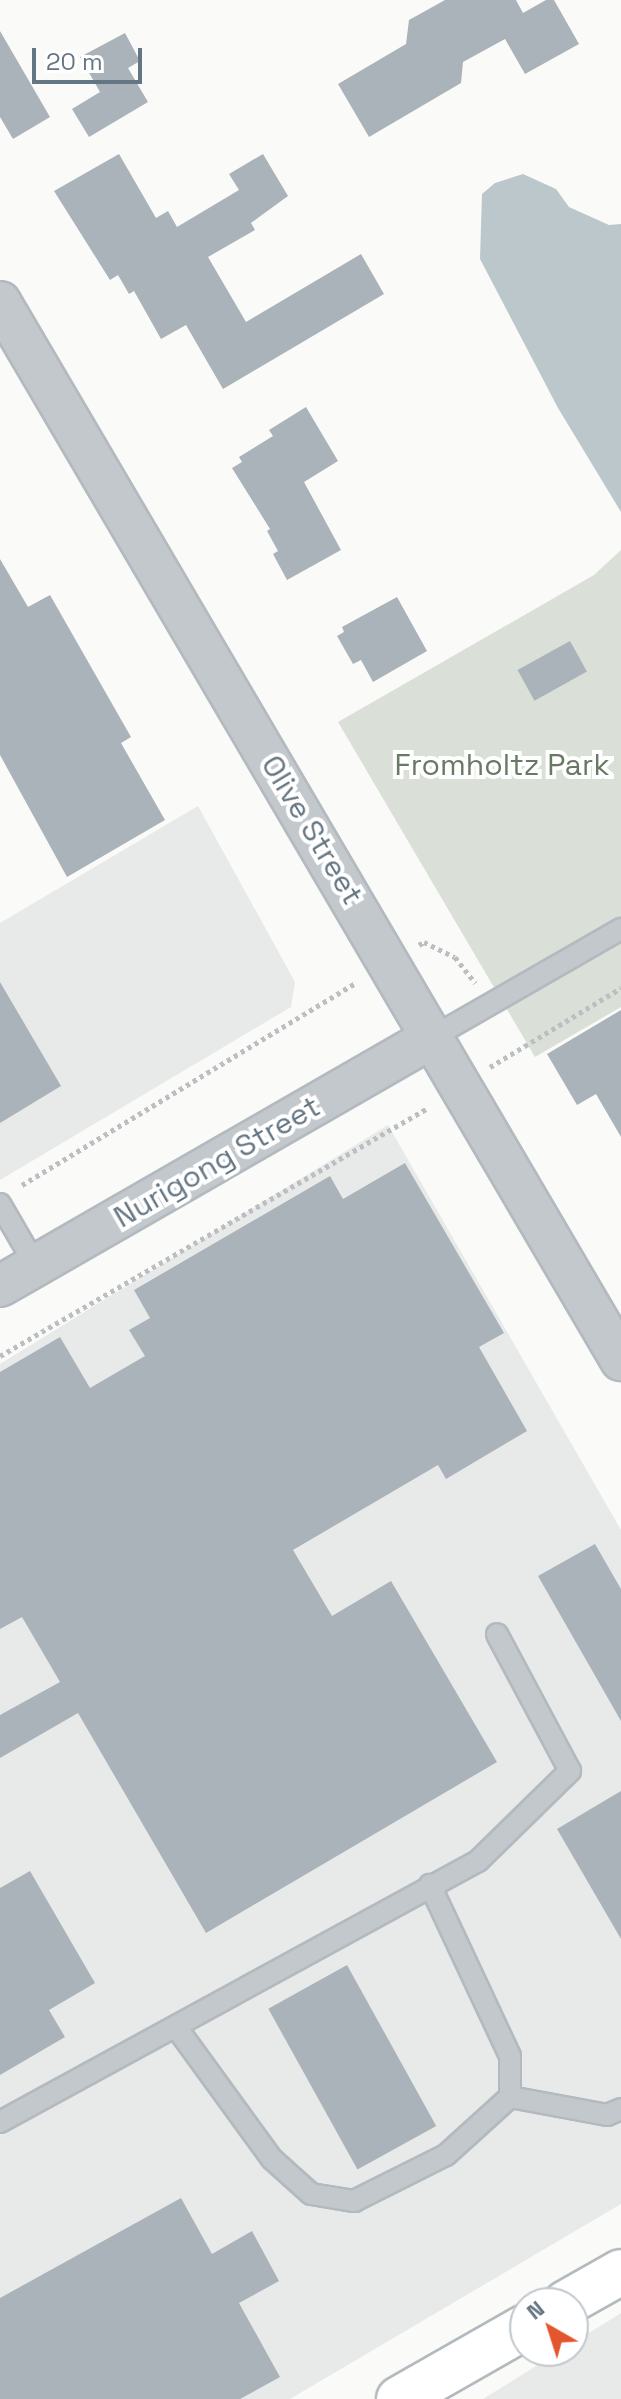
<!DOCTYPE html>
<style>
body{margin:0}
#map{position:relative;width:621px;height:2399px;overflow:hidden;background:#fafaf8;font-family:"Space Grotesk",sans-serif}
div>[style]{position:absolute}
[style*='--x']{left:calc(var(--x)*1px);top:calc(var(--y)*1px);width:calc(var(--w)*1px);rotate:calc(var(--a)*1deg)}
.built>*{inset:0;background:#e8e9e9}
.green>*{inset:0;background:#dadfd7}
.water>*{inset:0;background:#bbc7cb}
.building>*{inset:0;background:#aab3b9;transform-origin:0 0}
.path>*{height:5px;margin-top:-2.5px;transform-origin:0;background:repeating-linear-gradient(90deg,#bbbfc2 0 4px,transparent 0 8px)}
.roads{filter:drop-shadow(2px 0 #b3babf) drop-shadow(-2px 0 #b3babf) drop-shadow(0 2px #b3babf) drop-shadow(0 -2px #b3babf)}
.lane>*{height:20px;margin:-10px;padding:0 10px;transform-origin:10px;border-radius:10px;background:#c3c8cc}
.street>*{height:40px;margin:-20px;padding:0 20px;transform-origin:20px;border-radius:20px;background:#c3c8cc}
.secondary>*{height:44px;margin:-22px;padding:0 22px;transform-origin:22px;border-radius:22px;background:#fff}
span{translate:-50% -50%;white-space:nowrap;text-align:center;line-height:1.15;-webkit-text-stroke:8px #fff;paint-order:stroke}
.park-label{font-size:30px;color:#687a64}
.street-label{font-size:30px;color:#657683}
.north{position:absolute;left:509px;top:2287px;width:80px;height:80px;box-sizing:border-box;background:#fff;border:2px solid #c1c8cd;border-radius:50%;rotate:321deg;font-size:22px;font-weight:700;line-height:32px;text-align:center;color:#657683}
.north::after{content:'';display:block;margin:auto;width:28px;height:36px;background:#e4572e;clip-path:polygon(50% 0,100% 100%,50% 72%,0 100%)}
.scale{position:absolute;left:32px;top:48px;width:110px;height:36px;box-sizing:border-box;border:4px solid #657683;border-top:0;padding-left:10px;font-size:24px;line-height:28px;white-space:nowrap;color:#657683;-webkit-text-stroke:6px #fff;paint-order:stroke}
</style>
<div id="map">
<div class="built">
<div style="clip-path:polygon(198px 806px,295px 982px,291px 1007px,0 1180px,0 923px)"></div>
<div style="clip-path:polygon(388px 1125px,621px 1530px,621px 2204px,290px 2399px,0 2399px,0 1364px)"></div>
<div style="clip-path:polygon(621px 2313px,621px 2399px,483px 2399px,560px 2351px,573px 2351px,573px 2343px)"></div>
</div>
<div class="green">
<div style="clip-path:polygon(621px 550px,621px 1007px,535px 1057px,338px 722px,594px 575px)"></div>
</div>
<div class="water">
<div style="clip-path:polygon(523px 174px,556px 189px,569px 207px,609px 225px,621px 224px,621px 512px,558px 408px,480px 259px,482px 194px,495px 183px)"></div>
</div>
<div class="building">
<div style="clip-path:polygon(445px 0,516px 0,523px 13px,546px 0,554px 0,579px 44px,525px 74px,505px 39px,463px 62px,461px 83px,369px 137px,338px 84px,406px 44px,409px 20px)"></div>
<div style="clip-path:polygon(0 31px,50px 117px,13px 139px,0 117px)"></div>
<div style="clip-path:polygon(125px 33px,140px 61px,128px 68px,148px 102px,89px 137px,72px 109px,100px 92px,80px 57px)"></div>
<div style="clip-path:polygon(119px 154px,156px 218px,168px 211px,177px 227px,239px 190px,229px 174px,263px 154px,288px 196px,251px 223px,255px 230px,208px 257px,246px 322px,361px 254px,384px 294px,223px 389px,186px 325px,161px 339px,134px 291px,129px 294px,118px 275px,110px 280px,54px 191px)"></div>
<div style="clip-path:polygon(306px 407px,338px 461px,304px 482px,341px 550px,287px 580px,273px 554px,278px 551px,267px 531px,270px 529px,232px 468px,242px 462px,239px 457px,273px 436px,269px 430px)"></div>
<div style="clip-path:polygon(0 559px,28px 607px,50px 595px,131px 737px,121px 743px,165px 820px,67px 877px,0 755px)"></div>
<div style="clip-path:polygon(397px 597px,427px 651px,373px 682px,361px 660px,353px 664px,337px 636px,344px 632px,342px 627px)"></div>
<div style="left:570px;top:641px;width:35px;height:60px;rotate:61deg"></div>
<div style="clip-path:polygon(0 982px,61px 1086px,0 1123px)"></div>
<div style="clip-path:polygon(621px 1010px,621px 1137px,596px 1094px,577px 1105px,547px 1054px)"></div>
<div style="clip-path:polygon(405px 1163px,504px 1333px,479px 1347px,527px 1431px,446px 1479px,438px 1465px,293px 1550px,332px 1616px,391px 1581px,497px 1762px,206px 1933px,78px 1713px,0 1758px,0 1715px,60px 1682px,22px 1617px,0 1629px,0 1372px,60px 1337px,90px 1388px,145px 1356px,129px 1330px,150px 1318px,134px 1290px,330px 1176px,343px 1199px)"></div>
<div style="clip-path:polygon(595px 1544px,621px 1589px,621px 1721px,538px 1576px)"></div>
<div style="clip-path:polygon(621px 1791px,621px 1939px,557px 1829px)"></div>
<div style="clip-path:polygon(30px 1871px,95px 1983px,49px 2010px,65px 2037px,0 2075px,0 1888px)"></div>
<div style="left:347px;top:1965px;width:184px;height:90px;rotate:61deg"></div>
<div style="clip-path:polygon(181px 2198px,212px 2254px,252px 2231px,279px 2281px,239px 2303px,280px 2377px,240px 2399px,0 2399px,0 2298px)"></div>
</div>
<div class="path">
<div style="--x:419;--y:945;--w:6;--a:-31"></div>
<div style="--x:424;--y:942;--w:34;--a:26"></div>
<div style="--x:455;--y:957;--w:33;--a:52"></div>
<div style="--x:490;--y:1067;--w:153;--a:-31.1"></div>
<div style="--x:22;--y:1185;--w:389;--a:-31.2"></div>
<div style="--x:0;--y:1356;--w:495;--a:-30.1"></div>
</div>
<div class="roads">
<div class="lane">
<div style="--x:433;--y:1037;--w:217;--a:-29.9"></div>
<div style="--x:0;--y:1204;--w:72;--a:59.9"></div>
<div style="--x:176;--y:2027;--w:163;--a:54"></div>
<div style="--x:272;--y:2159;--w:52;--a:41.9"></div>
<div style="--x:311;--y:2194;--w:44;--a:9.2"></div>
<div style="--x:354;--y:2201;--w:103;--a:-26.6"></div>
<div style="--x:446;--y:2155;--w:86;--a:-42.2"></div>
<div style="--x:510;--y:2097;--w:41;--a:-90"></div>
<div style="--x:510;--y:2056;--w:189;--a:-115.1"></div>
<div style="--x:510;--y:2097;--w:99;--a:10.5"></div>
<div style="--x:607;--y:2115;--w:15;--a:-23"></div>
<div style="--x:0;--y:2122;--w:545;--a:-28.64"></div>
<div style="--x:478;--y:1861;--w:129;--a:-44.4"></div>
<div style="--x:570;--y:1771;--w:155;--a:-118.1"></div>
</div>
<div class="street">
<div style="--x:0;--y:302;--w:1227;--a:59.59"></div>
<div style="--x:0;--y:1286;--w:499;--a:-29.9"></div>
</div>
<div class="secondary">
<div style="--x:566;--y:2303;--w:63;--a:-29.4"></div>
<div style="--x:399;--y:2399;--w:145;--a:-29.7"></div>
</div>
</div>
<div class="park-label">
<span style="left:502px;top:765px">Fromholtz Park</span>
</div>
<div class="street-label">
<span style="left:312px;top:830px;rotate:59deg">Olive Street</span>
<span style="left:217px;top:1162px;rotate:-30deg">Nurigong Street</span>
</div>
<div class="north">N</div>
<div class="scale">20 m</div>
</div>
